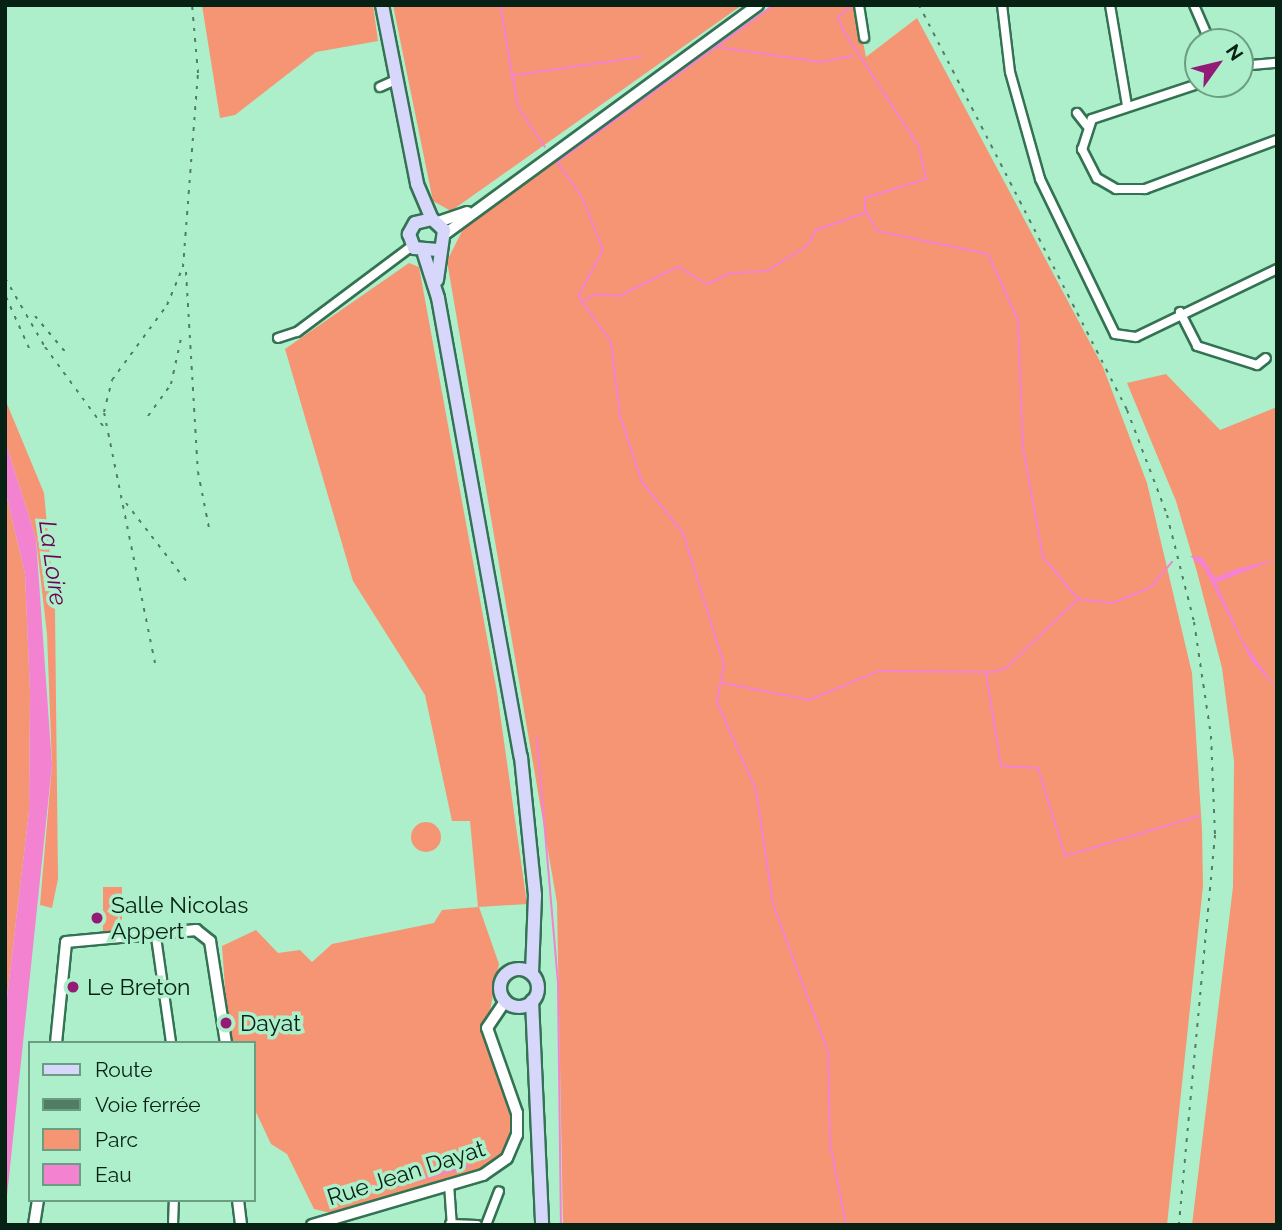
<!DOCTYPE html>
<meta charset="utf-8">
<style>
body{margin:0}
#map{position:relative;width:1282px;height:1230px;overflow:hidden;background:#adefca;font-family:Raleway,sans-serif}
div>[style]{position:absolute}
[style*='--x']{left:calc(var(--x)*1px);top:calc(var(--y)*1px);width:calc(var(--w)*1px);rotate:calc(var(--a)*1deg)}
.green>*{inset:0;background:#f59573;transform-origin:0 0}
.round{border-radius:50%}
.water>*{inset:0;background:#f382d0}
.stream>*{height:2px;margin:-1px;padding:0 1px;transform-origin:1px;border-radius:1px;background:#f382d0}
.roads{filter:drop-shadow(2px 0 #337253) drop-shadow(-2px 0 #337253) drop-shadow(0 2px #337253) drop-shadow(0 -2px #337253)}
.minor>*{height:8px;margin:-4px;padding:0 4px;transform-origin:4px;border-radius:4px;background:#fff}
.tertiary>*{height:10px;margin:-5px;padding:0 5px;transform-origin:5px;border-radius:5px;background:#fff}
.secondary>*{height:12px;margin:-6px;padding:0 6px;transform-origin:6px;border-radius:6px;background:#d7d7fb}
.secondary>.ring{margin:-6px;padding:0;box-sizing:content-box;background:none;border:12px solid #d7d7fb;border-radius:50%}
.rail>*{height:2px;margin-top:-1px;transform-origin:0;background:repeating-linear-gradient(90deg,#517d66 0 3.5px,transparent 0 10.5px)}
.dots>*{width:19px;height:19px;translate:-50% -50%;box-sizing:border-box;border:4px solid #adefca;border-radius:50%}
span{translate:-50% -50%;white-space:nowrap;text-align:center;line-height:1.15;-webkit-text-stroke:7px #adefca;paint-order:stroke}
.poi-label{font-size:23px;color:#072215}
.left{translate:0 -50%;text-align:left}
.street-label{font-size:23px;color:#072215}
.water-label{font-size:24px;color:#6d0056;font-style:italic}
.frame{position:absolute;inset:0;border:7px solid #072215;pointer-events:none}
.legend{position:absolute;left:28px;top:1041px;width:228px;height:161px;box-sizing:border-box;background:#adefca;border:2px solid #6b9d82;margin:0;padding:9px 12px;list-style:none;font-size:21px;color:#072215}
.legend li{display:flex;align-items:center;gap:14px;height:35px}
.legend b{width:35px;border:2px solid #6b9d82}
.north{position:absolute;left:1184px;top:28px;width:70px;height:70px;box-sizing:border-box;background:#adefca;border:2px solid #6b9d82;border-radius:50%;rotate:56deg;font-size:19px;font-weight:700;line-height:28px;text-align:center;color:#072215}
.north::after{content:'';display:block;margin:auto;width:24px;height:32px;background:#931b77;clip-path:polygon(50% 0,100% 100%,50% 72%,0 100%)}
</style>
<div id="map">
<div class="green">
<div style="clip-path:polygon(202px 5px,373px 5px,378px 41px,316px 52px,235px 115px,220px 118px)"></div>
<div style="clip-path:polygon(393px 5px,742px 5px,451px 211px,433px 201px)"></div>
<div style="clip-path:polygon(772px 5px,856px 5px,866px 57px,917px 18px,1103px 367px,1147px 483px,1192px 673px,1202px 830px,1203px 886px,1167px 1225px,563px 1225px,557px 903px,447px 261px,463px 229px)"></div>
<div style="clip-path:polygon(409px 263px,419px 267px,497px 692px,527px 904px,479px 907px,499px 964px,485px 1037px,515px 1126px,504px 1156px,485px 1171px,335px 1214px,314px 1209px,287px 1154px,271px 1144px,254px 1108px,254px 1043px,229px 1043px,222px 946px,256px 930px,278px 953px,300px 950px,312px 962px,332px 944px,434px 923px,442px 910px,478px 907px,470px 821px,452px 821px,425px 695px,353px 581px,285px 349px)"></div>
<div style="clip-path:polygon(1166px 374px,1220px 430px,1277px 407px,1277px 1225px,1192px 1225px,1233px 887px,1234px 761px,1222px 668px,1197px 572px,1176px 501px,1127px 383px)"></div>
<div style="clip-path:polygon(5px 399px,44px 493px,55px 610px,58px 879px,52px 908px,40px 905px,52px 765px,47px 634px,36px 539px,5px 440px)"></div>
<div style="clip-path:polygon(5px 489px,25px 574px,30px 692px,29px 811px,5px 1014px)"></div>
<div class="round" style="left:411px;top:822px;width:30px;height:30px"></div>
<div style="left:103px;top:887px;width:19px;height:46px"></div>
</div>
<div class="water">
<div style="clip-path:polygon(5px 440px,36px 539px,52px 765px,5px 1215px,5px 1014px,29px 811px,30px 692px,25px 574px,5px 489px)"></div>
<div style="clip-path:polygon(1190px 556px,1202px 557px,1215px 578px,1233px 570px,1277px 559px,1216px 583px,1243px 641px,1277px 689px,1251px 660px,1204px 568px)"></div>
</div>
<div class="stream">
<div style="--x:500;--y:5;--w:104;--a:80"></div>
<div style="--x:518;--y:107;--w:48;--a:56"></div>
<div style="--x:774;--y:5;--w:268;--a:144.1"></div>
<div style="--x:557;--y:162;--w:43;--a:54.5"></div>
<div style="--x:582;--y:197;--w:57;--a:68.4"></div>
<div style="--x:603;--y:250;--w:52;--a:118.5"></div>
<div style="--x:578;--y:296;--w:57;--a:54.3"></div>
<div style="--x:611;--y:342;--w:75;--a:83.1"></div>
<div style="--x:620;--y:416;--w:70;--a:71.6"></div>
<div style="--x:642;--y:482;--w:65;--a:51.2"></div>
<div style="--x:683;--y:533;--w:138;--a:72.7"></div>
<div style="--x:724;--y:665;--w:38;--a:101"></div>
<div style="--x:717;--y:702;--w:96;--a:66.1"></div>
<div style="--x:756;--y:790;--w:115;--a:81.5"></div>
<div style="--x:773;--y:904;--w:158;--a:69.6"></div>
<div style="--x:828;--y:1052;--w:91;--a:88.7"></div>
<div style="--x:830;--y:1143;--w:84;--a:79"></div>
<div style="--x:852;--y:5;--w:18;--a:139"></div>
<div style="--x:838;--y:17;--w:14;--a:69"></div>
<div style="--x:843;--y:30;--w:140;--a:57"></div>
<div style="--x:919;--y:147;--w:33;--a:78"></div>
<div style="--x:926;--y:179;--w:64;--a:162.7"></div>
<div style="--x:865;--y:198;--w:11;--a:90"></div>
<div style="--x:865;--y:209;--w:25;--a:61"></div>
<div style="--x:877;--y:231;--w:113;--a:11.7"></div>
<div style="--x:988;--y:254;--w:72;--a:65.6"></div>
<div style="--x:1018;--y:320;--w:128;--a:87.8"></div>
<div style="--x:1023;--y:448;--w:111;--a:79.6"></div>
<div style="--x:1043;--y:557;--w:55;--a:50.2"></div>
<div style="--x:1078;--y:599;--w:35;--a:7"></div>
<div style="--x:1113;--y:603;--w:41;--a:-22.8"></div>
<div style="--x:1151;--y:587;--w:33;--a:-50"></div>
<div style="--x:717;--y:47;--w:104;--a:8.3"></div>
<div style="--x:820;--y:62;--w:34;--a:-10"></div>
<div style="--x:510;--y:76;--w:132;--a:-8.3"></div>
<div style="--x:583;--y:301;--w:15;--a:-28"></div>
<div style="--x:596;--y:294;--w:23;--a:5"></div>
<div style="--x:619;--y:296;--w:66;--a:-26.2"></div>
<div style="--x:678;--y:267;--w:34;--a:30"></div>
<div style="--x:708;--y:284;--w:25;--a:-27"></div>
<div style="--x:730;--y:273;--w:37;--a:-3"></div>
<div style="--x:767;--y:271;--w:49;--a:-32.4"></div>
<div style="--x:808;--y:245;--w:17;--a:-62"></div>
<div style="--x:816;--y:230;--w:52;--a:-19.1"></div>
<div style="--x:986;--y:673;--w:94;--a:80.8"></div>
<div style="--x:1001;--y:766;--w:37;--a:3"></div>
<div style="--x:1038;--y:768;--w:92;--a:72.9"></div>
<div style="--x:1065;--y:856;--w:140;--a:-16.6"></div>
<div style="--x:723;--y:683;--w:88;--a:11.2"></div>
<div style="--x:809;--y:700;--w:76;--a:-22.5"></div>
<div style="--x:879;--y:671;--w:113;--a:0.5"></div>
<div style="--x:992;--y:672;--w:15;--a:-16"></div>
<div style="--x:1006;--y:668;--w:100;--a:-43.8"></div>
<div style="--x:537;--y:738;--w:247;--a:85.1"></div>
<div style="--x:558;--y:984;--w:241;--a:89.3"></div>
<div style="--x:348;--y:1199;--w:126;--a:-15.1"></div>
</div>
<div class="roads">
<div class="minor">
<div style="--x:859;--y:5;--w:33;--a:81"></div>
<div style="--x:1002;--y:5;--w:67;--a:83.2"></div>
<div style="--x:1010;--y:72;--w:111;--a:74.3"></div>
<div style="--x:1040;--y:179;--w:172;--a:64.2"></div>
<div style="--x:1115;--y:334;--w:21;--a:8"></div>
<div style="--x:1136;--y:337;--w:157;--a:-25.7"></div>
<div style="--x:1110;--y:5;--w:102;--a:80.4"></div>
<div style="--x:1194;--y:5;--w:40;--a:66.6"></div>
<div style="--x:1240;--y:66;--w:37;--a:-5"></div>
<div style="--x:1198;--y:84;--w:112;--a:161.7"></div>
<div style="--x:1092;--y:119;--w:32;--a:108"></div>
<div style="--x:1082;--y:149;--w:33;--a:63"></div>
<div style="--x:1097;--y:178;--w:22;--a:30"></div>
<div style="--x:1116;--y:189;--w:29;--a:0"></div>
<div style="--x:1145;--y:189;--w:141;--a:-20.4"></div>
<div style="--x:380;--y:87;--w:17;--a:-24"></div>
<div style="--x:1077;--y:113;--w:16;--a:52"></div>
<div style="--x:1180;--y:312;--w:38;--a:63"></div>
<div style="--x:1197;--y:346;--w:63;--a:17.6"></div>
<div style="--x:1257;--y:365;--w:11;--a:-38"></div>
<div style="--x:278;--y:338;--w:20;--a:-18"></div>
<div style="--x:297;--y:332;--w:144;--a:-36.8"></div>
<div style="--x:156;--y:937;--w:107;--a:81.9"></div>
<div style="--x:449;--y:1184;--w:39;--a:86"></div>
<div style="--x:450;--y:1224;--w:27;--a:2"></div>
<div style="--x:173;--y:1225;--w:25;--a:-88"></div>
<div style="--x:486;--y:1225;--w:36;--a:-69"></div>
</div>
<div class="tertiary">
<div style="--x:438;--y:222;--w:31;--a:-19"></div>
<div style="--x:445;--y:234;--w:388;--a:-36.2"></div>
<div style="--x:56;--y:1043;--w:101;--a:-84.3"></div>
<div style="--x:66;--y:942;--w:131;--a:-5.3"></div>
<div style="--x:196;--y:930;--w:18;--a:38"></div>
<div style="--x:210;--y:941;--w:103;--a:81.1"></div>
<div style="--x:238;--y:1200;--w:25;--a:83"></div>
<div style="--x:34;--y:1225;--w:25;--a:-81"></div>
<div style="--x:312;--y:1225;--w:178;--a:-16.3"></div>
<div style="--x:483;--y:1175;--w:29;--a:-35"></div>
<div style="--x:507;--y:1158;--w:25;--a:-67"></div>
<div style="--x:517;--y:1135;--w:22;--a:-90"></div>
<div style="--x:517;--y:1113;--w:90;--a:-109.4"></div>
<div style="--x:487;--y:1028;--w:32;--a:-56"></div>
</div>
<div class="secondary">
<div style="--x:382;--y:5;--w:182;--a:78.9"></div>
<div style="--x:417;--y:184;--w:38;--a:67"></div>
<div style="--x:424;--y:254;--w:46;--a:72.3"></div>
<div style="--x:438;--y:298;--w:466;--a:79.8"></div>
<div style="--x:521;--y:757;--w:139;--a:84.2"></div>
<div style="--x:535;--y:895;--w:79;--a:92.2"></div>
<div style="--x:437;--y:280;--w:50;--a:-82"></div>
<div style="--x:444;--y:230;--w:16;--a:-137"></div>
<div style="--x:432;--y:219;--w:17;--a:167"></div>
<div style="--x:415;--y:223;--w:13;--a:119"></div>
<div style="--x:409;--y:234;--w:15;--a:70"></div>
<div style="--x:414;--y:248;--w:24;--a:5"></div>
<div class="ring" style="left:500px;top:969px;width:26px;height:26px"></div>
<div style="--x:532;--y:1001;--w:224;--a:87.4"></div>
</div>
</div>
<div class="rail">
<div style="--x:919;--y:5;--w:455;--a:62.8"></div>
<div style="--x:1127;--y:410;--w:112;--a:69.1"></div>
<div style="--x:1167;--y:515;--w:110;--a:75.8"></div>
<div style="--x:1194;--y:622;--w:115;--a:81.5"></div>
<div style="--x:1211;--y:736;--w:99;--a:87.7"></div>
<div style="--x:1215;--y:835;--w:392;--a:95.3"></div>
<div style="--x:186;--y:272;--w:200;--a:86.6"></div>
<div style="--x:198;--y:472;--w:57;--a:78.9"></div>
<div style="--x:5;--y:278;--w:80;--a:59.9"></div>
<div style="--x:45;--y:347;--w:98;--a:53.7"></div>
<div style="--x:6;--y:297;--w:56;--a:65.7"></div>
<div style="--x:35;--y:316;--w:50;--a:49.9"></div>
<div style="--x:148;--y:416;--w:39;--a:-54"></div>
<div style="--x:171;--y:384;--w:51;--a:-77.6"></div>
<div style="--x:126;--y:503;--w:100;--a:52.3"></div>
<div style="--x:155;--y:663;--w:256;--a:-101.5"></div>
<div style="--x:104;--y:412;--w:33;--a:-76"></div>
<div style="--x:112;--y:380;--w:93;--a:-53.7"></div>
<div style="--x:167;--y:305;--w:41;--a:-67.2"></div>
<div style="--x:183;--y:267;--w:195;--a:-85.6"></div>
<div style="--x:198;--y:73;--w:68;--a:-95"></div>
</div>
<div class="dots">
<div style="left:97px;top:918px;background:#931b77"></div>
<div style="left:73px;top:987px;background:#931b77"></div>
<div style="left:226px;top:1023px;background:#931b77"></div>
</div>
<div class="poi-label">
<span class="left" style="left:111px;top:918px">Salle Nicolas<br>Appert</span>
<span class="left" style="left:87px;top:987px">Le Breton</span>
<span class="left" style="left:240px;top:1023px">Dayat</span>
</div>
<div class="street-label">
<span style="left:406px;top:1173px;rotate:-18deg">Rue Jean Dayat</span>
</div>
<div class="water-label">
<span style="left:53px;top:563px;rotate:82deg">La Loire</span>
</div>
<div class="frame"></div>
<ul class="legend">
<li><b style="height:9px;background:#d7d7fb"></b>Route</li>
<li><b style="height:9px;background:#517d66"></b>Voie ferrée</li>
<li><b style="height:19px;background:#f59573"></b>Parc</li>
<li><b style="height:19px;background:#f382d0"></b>Eau</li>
</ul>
<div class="north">N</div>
</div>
